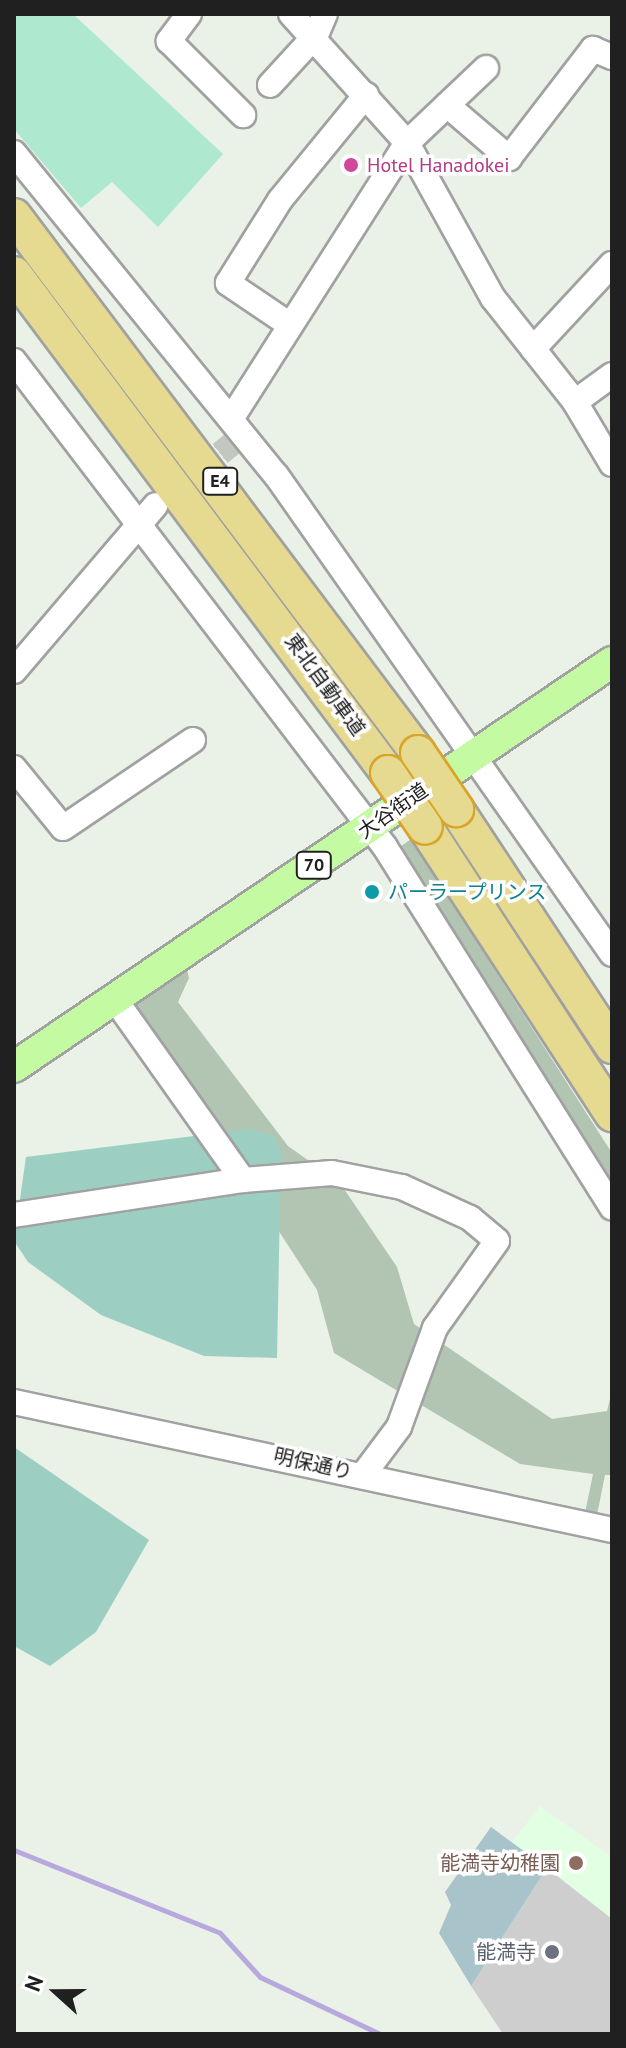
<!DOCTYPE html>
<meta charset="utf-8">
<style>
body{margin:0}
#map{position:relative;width:626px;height:2048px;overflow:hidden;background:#eaf1e7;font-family:"PT Sans","Noto Sans JP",sans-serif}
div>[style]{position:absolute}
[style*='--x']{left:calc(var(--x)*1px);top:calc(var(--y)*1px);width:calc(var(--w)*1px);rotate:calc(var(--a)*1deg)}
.education>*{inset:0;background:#e2ffe3}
.religious>*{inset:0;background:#cecece}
.construction>*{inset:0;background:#b2c5b3}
.grass>*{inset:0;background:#aee9cf}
.forest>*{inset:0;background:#9ccfc2}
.cemetery>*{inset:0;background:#a8c3c9}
.stream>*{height:5px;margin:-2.5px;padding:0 2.5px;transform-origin:2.5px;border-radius:2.5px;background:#b7a8dd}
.minor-tunnel>*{height:24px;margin-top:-12px;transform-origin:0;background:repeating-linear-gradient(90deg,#c2c7bf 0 24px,transparent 0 36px)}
.roads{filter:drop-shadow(2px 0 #a1a1a1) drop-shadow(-2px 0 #a1a1a1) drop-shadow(0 2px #a1a1a1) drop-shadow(0 -2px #a1a1a1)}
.minor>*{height:24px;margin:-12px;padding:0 12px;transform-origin:12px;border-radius:12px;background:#fff}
.major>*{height:30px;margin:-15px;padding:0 15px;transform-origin:15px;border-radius:15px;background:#c4fba2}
.highway>*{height:34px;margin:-17px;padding:0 17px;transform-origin:17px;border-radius:17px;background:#e6da90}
.bridges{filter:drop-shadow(2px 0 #d9a529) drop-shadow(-2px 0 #d9a529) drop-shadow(0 2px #d9a529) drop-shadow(0 -2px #d9a529)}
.highway-bridge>*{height:34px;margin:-17px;padding:0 17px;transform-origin:17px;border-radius:17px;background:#e6da90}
.dots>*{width:22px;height:22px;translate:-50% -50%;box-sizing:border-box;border:4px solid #fff;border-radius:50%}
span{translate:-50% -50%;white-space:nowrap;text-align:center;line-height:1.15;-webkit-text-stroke:7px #fff;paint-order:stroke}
.shield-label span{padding:2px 6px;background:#fff;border:2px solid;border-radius:6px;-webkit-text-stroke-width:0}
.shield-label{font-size:18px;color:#202020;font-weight:700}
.hotel-label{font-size:20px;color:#b23c85}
.left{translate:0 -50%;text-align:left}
.street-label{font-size:20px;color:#202020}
.culture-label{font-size:20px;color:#0d838f}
.education-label{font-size:20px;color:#785e54}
.right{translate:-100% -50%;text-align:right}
.worship-label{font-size:20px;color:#5b616d}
.frame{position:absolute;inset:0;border:16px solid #202020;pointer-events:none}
.north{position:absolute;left:16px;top:1952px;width:80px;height:80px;-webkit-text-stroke:6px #fff;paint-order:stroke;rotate:291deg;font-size:22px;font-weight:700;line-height:32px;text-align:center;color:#202020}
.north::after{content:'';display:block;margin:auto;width:28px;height:36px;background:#202020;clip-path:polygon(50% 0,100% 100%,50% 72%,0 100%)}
</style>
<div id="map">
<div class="education">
<div style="clip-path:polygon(540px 1806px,612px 1857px,612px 1919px,512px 1842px)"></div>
</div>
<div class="religious">
<div style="clip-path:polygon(547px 1868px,612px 1919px,612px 2034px,503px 2034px,471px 1986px)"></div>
</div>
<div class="construction">
<div style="clip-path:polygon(411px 839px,612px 1153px,612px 1225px,397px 849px)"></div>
<div style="clip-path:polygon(186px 965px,189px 978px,178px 1002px,288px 1146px,340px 1183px,397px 1267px,414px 1324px,552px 1419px,607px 1411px,612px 1391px,612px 1475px,605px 1475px,597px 1515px,585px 1513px,593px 1474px,520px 1464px,334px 1353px,317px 1290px,258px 1199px,115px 1015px)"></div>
</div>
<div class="grass">
<div style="clip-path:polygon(14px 14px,73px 14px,223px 154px,158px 227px,112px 182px,81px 208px,14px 129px)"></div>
</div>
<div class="forest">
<div style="clip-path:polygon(250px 1129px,274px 1136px,281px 1152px,277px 1358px,204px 1356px,101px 1315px,28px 1262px,14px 1241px,26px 1157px)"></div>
<div style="clip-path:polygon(14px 1447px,149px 1540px,96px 1632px,50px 1666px,14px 1646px)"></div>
</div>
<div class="cemetery">
<div style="clip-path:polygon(491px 1827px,547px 1868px,471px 1986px,439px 1933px,451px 1905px,445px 1892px)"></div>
</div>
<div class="stream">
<div style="--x:14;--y:1850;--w:222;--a:21.9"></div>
<div style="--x:220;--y:1933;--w:59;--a:47.7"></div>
<div style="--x:260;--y:1977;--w:133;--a:25.4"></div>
</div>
<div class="minor-tunnel">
<div style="--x:192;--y:476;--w:51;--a:-38.7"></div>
</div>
<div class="roads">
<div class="minor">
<div style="--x:189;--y:14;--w:34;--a:127"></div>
<div style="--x:169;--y:41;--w:105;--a:45"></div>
<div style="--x:291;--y:14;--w:173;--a:48"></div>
<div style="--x:407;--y:143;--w:177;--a:61"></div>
<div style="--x:493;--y:298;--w:132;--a:51.7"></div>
<div style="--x:575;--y:402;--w:72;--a:59.2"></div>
<div style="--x:270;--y:85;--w:68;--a:-47.4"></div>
<div style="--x:316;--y:35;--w:23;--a:-67"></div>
<div style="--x:447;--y:105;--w:82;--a:40.5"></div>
<div style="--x:509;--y:158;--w:138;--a:-52.4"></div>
<div style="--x:593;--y:49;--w:21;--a:23"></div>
<div style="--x:14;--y:153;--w:415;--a:50.9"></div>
<div style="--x:276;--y:475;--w:585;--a:54.95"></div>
<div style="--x:290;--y:325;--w:75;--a:-145.9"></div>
<div style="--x:228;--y:283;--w:98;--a:-57.9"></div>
<div style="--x:280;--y:200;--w:136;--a:-50.7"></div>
<div style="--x:533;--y:349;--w:116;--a:-47.1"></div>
<div style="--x:14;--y:361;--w:611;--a:52.64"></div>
<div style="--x:385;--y:847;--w:426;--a:57.8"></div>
<div style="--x:575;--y:402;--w:46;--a:-36.1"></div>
<div style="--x:231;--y:419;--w:327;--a:-57.5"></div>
<div style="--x:407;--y:143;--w:109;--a:-43.5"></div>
<div style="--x:14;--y:671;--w:218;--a:-49.5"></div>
<div style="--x:14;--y:768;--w:77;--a:50.8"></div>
<div style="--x:63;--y:828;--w:157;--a:-34.1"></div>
<div style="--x:114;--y:998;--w:223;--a:54.7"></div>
<div style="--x:243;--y:1180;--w:89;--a:-4.5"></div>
<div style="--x:332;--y:1173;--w:71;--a:11.3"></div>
<div style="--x:402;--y:1187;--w:75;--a:24.5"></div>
<div style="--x:470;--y:1218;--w:35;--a:40"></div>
<div style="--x:497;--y:1241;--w:107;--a:125.5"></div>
<div style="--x:435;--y:1328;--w:105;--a:110"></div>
<div style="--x:399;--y:1427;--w:60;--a:126.9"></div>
<div style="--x:14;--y:1215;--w:232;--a:-8.7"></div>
<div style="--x:14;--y:1402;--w:612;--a:12.08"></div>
</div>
<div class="major">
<div style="--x:14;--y:1067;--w:722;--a:-34.11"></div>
</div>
<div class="highway">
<div style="--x:14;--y:216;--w:672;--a:53.04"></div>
<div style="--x:14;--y:274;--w:624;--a:53.15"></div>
<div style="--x:456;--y:809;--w:284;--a:56.6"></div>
<div style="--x:425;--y:827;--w:343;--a:56.9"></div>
</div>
</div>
<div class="bridges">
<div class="highway-bridge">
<div style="--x:418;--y:753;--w:68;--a:55.8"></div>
<div style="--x:388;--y:773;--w:65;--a:55.6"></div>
</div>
</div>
<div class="dots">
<div style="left:351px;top:165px;background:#d1479c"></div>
<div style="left:372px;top:892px;background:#0f9aa8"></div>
<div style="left:576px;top:1863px;background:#8d6e63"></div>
<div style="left:552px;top:1952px;background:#6b7280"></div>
</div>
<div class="shield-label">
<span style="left:220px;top:481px">E4</span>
<span style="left:314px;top:865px">70</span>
</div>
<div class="hotel-label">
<span class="left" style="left:367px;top:165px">Hotel Hanadokei</span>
</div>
<div class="street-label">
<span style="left:325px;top:685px;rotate:54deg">東北自動車道</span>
<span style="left:393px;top:811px;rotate:-35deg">大谷街道</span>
<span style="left:313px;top:1464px;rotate:13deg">明保通り</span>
</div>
<div class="culture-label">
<span class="left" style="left:388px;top:892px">パーラープリンス</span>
</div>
<div class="education-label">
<span class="right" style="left:560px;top:1863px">能満寺幼稚園</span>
</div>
<div class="worship-label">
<span class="right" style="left:536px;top:1952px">能満寺</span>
</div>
<div class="frame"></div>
<div class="north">N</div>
</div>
